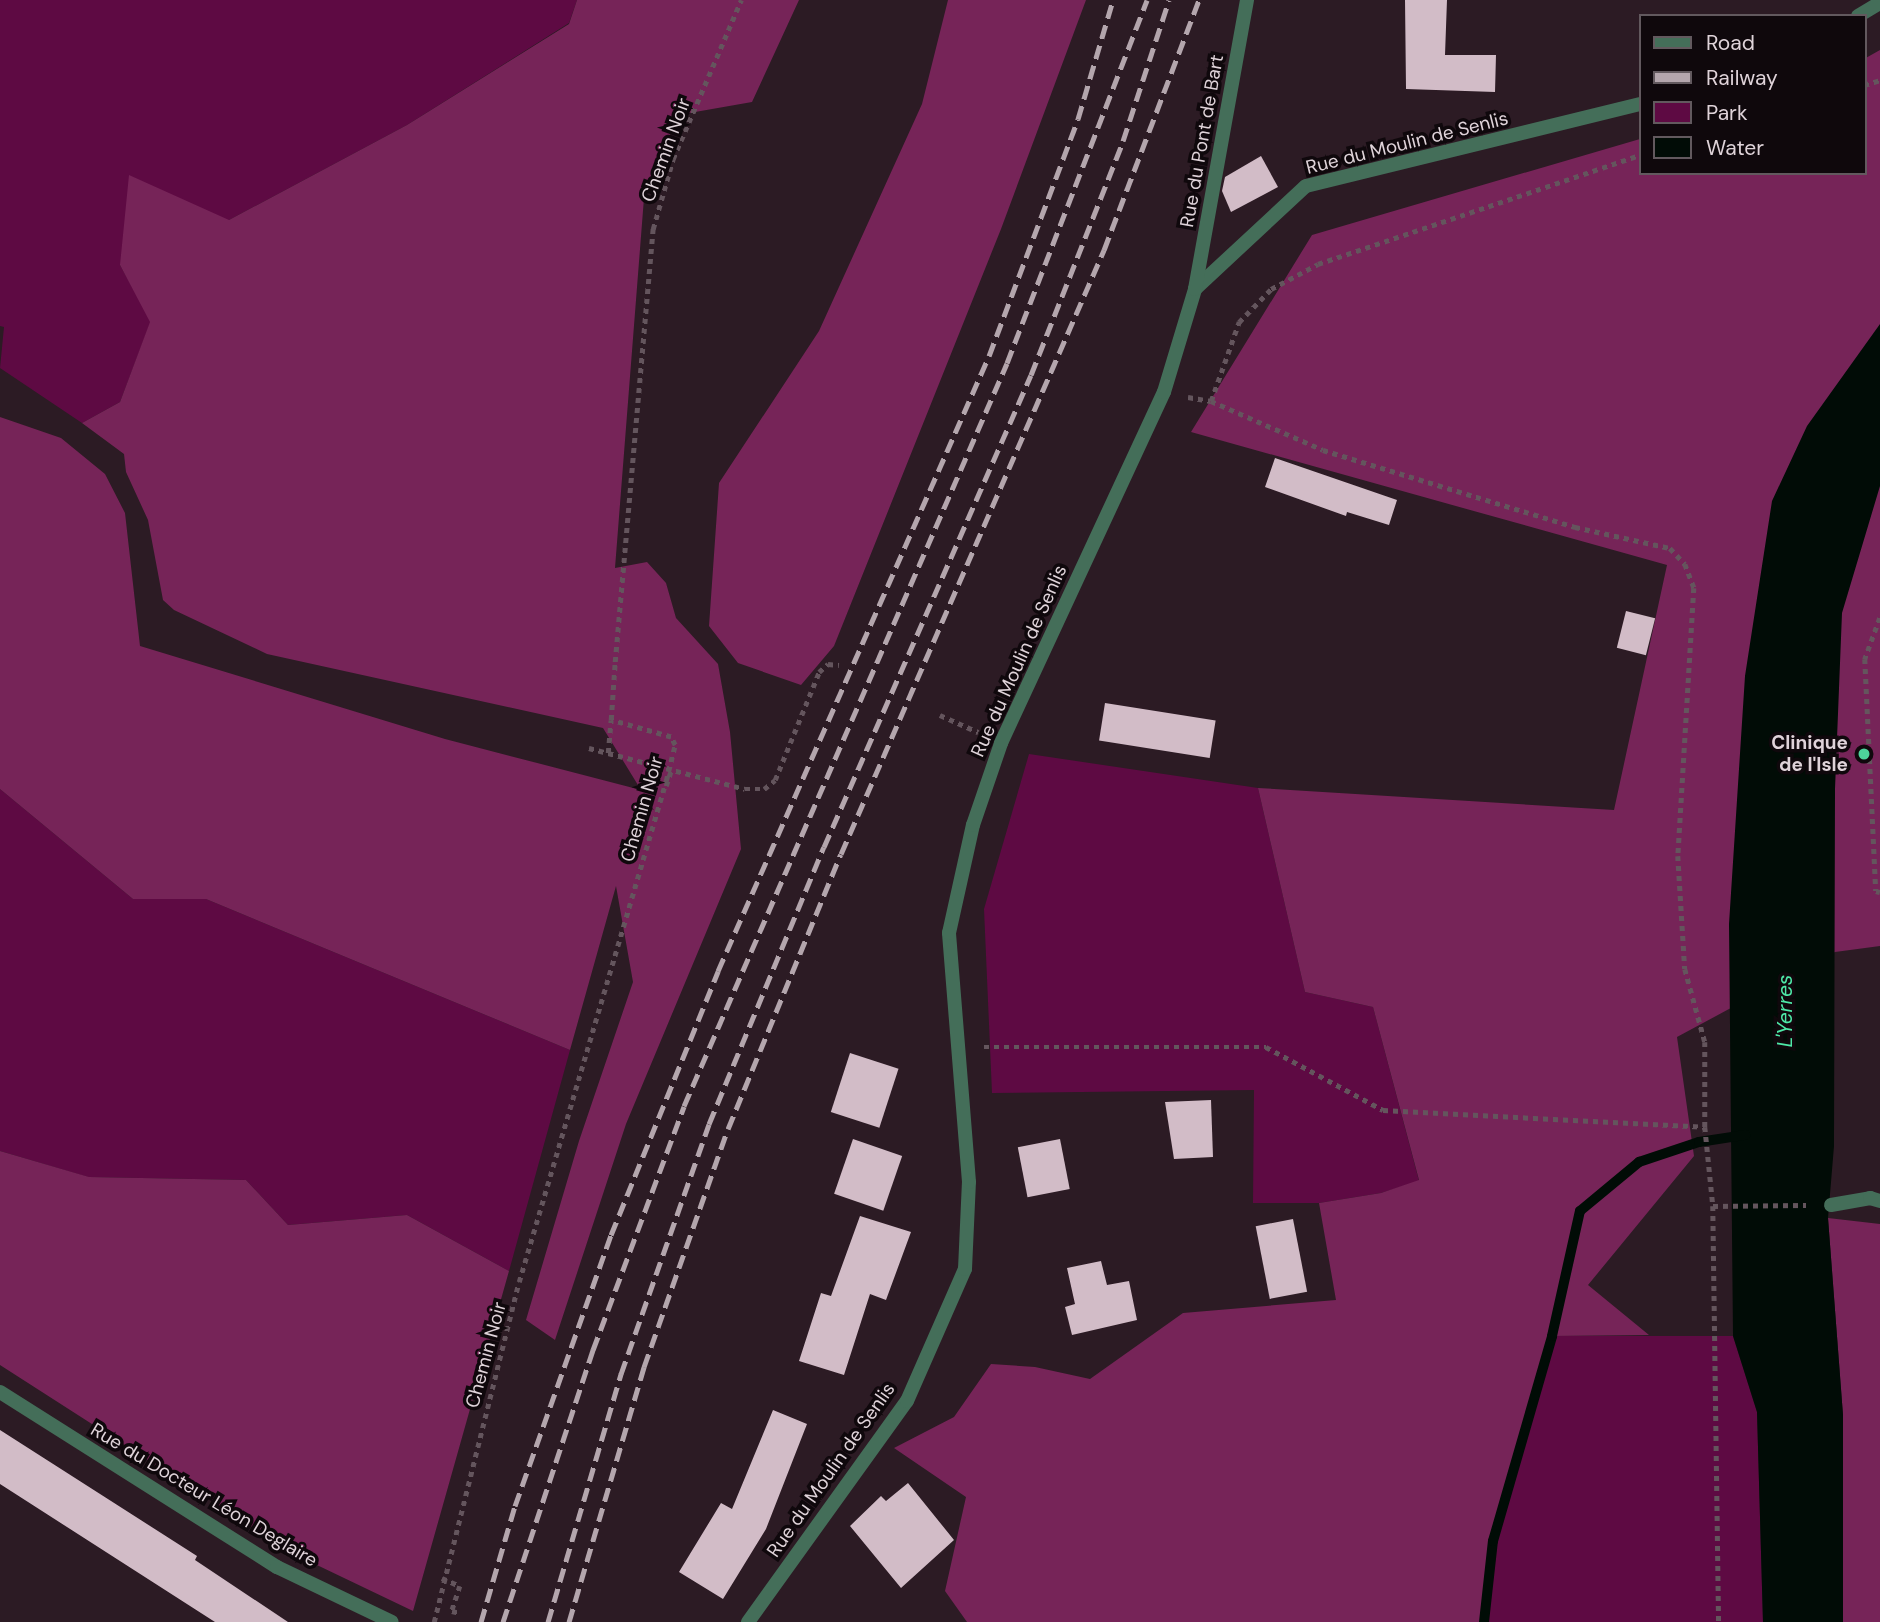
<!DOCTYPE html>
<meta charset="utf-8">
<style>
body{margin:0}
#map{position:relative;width:1880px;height:1622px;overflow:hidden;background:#2c1b24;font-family:"DM Sans",sans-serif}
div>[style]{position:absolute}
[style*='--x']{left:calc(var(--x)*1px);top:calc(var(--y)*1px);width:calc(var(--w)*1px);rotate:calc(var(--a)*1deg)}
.green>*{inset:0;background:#5e0a43}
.forest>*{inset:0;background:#762458}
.water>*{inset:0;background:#010c06}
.stream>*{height:10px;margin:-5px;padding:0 5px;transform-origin:5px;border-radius:5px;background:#010c06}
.building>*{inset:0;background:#d2bcc7;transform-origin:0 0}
.path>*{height:4.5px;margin-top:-2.25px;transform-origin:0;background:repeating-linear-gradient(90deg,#64555d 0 5px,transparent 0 10px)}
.street>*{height:14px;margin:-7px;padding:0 7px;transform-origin:7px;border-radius:7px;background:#446e59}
.rail>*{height:5px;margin-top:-2.5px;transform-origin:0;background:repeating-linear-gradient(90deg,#b4a6ad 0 14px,transparent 0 21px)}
.path-bridge>*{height:4.5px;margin-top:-2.25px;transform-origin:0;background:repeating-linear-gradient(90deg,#64555d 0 5px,transparent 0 10px)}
.dots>*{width:19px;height:19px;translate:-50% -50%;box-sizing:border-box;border:4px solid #0f080c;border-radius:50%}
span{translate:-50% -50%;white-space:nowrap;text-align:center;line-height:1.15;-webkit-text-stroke:7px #0f080c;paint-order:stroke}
.street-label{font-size:19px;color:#dfd3d9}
.poi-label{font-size:19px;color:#dfd3d9;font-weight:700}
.right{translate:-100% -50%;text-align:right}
.water-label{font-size:21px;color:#4ee8a7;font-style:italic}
.legend{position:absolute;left:1639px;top:14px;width:228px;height:161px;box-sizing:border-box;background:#0f080c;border:2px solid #62595e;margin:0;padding:9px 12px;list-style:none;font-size:21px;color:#dfd3d9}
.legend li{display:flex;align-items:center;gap:14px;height:35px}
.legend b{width:35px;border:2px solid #62595e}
</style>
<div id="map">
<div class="green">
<div style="clip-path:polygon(0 0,577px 0,569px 23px,407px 125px,229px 220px,120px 265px,151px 321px,120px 402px,82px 423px,0 368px,4px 327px,0 326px)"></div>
<div style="clip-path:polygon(1029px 754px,1258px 788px,1305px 992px,1373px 1007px,1419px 1181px,1381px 1193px,1319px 1203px,1253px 1203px,1254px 1090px,992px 1093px,984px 909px)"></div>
<div style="clip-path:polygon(0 789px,133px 899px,206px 899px,570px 1050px,509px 1271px,407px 1215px,288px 1225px,246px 1180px,88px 1177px,0 1151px)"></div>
<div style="clip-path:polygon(1552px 1336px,1733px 1336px,1757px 1412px,1763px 1622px,1484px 1622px,1493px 1541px)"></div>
</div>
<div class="forest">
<div style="clip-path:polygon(577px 0,799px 0,752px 102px,678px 115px,644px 198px,615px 568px,647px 562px,666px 583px,676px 618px,718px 664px,730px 732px,741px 849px,626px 1124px,555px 1340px,526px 1320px,579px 1141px,633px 982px,616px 886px,570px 1050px,206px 899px,133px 899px,0 789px,0 417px,61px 438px,105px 474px,125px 513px,140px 646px,445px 739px,641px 790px,603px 728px,267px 654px,174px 610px,163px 600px,148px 520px,126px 472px,124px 454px,82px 423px,120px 402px,150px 322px,120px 265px,129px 175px,229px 220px,407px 125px,569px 24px)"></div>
<div style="clip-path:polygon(948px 0,1086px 0,1001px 229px,834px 646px,801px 685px,738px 663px,709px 626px,719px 483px,819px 331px,922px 104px)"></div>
<div style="clip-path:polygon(1880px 50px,1880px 946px,1835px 952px,1677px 1037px,1694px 1156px,1588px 1285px,1649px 1335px,1552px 1336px,1493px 1541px,1484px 1622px,967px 1622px,945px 1591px,966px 1497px,894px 1448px,954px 1417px,991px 1364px,1035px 1367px,1090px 1379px,1183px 1313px,1336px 1300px,1319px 1203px,1381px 1193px,1419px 1180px,1373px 1007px,1305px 992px,1258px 788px,1614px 810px,1667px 565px,1191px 432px,1312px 235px,1640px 139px,1640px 173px,1864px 173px,1864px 59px)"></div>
<div style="clip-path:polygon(0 1151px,89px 1177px,246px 1180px,288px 1225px,407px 1215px,509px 1271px,413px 1611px,296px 1555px,0 1365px)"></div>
<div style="clip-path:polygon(1828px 1218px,1880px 1224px,1880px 1622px,1843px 1622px,1843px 1415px)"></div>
</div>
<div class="water">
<div style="clip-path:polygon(1880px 324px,1880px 486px,1842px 613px,1835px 789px,1834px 1146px,1828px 1218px,1843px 1415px,1843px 1622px,1763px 1622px,1757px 1412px,1733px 1336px,1729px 924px,1745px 676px,1772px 501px,1807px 426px)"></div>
</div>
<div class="stream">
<div style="--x:1484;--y:1622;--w:81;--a:-83.7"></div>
<div style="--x:1493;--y:1541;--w:213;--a:-73.9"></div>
<div style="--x:1552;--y:1336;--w:128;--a:-77.4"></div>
<div style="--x:1580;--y:1211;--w:77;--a:-39.7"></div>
<div style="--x:1639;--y:1162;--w:63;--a:-18.4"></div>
<div style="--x:1699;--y:1142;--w:47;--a:-8.7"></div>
</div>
<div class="building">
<div style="clip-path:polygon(1405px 0,1447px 0,1445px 55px,1496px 55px,1495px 92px,1406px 89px)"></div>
<div style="clip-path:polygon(1261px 156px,1278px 187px,1231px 212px,1222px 191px,1225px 177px)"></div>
<div style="clip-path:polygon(1275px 458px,1397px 500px,1389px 525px,1347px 512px,1346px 516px,1265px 487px)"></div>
<div style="left:1626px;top:611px;width:30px;height:38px;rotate:14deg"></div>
<div style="left:1105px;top:703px;width:112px;height:38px;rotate:9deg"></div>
<div style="left:850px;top:1053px;width:51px;height:62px;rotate:18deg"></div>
<div style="clip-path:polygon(1211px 1100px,1213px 1157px,1174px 1159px,1165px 1102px)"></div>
<div style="left:853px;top:1139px;width:52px;height:58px;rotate:19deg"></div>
<div style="left:1060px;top:1139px;width:51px;height:43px;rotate:79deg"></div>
<div style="clip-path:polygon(860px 1216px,911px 1232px,886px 1300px,870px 1294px,844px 1375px,799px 1361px,821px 1293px,831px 1296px)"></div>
<div style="left:1293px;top:1219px;width:74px;height:38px;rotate:79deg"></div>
<div style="clip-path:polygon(1101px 1261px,1107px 1285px,1129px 1281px,1137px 1320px,1072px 1335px,1065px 1307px,1075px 1304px,1067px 1268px)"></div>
<div style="clip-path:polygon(773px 1410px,807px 1424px,766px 1529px,723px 1599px,679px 1572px,721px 1503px,732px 1509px)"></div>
<div style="clip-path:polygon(0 1430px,197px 1556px,195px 1560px,288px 1622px,215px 1622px,0 1484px)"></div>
<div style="clip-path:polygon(908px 1483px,954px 1540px,901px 1588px,850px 1526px,881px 1496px,886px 1501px)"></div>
</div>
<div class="path">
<div style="--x:1864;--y:85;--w:17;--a:-17"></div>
<div style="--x:1188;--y:397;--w:23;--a:10"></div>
<div style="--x:1211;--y:401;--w:122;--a:23.6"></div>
<div style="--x:1323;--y:450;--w:264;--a:17"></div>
<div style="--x:1575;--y:527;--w:97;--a:12.5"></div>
<div style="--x:1670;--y:548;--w:22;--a:47"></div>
<div style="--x:1685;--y:564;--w:26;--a:69"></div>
<div style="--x:1694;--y:588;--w:268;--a:93.4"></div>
<div style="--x:1678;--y:856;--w:113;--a:86.5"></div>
<div style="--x:1685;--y:969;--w:76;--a:74.7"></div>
<div style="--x:1705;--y:1042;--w:85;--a:90"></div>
<div style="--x:1705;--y:1127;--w:79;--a:84.2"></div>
<div style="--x:1713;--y:1206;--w:416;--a:89.2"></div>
<div style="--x:1211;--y:401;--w:84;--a:-70.5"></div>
<div style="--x:1239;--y:322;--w:46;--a:-45.9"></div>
<div style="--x:1271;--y:289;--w:53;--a:-28"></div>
<div style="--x:1318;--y:264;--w:340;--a:-18.7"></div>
<div style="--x:1880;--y:618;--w:44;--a:110.1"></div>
<div style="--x:1865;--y:659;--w:232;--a:87.3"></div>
<div style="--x:1876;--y:891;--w:4;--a:14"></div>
<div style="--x:940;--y:715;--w:42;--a:24.1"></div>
<div style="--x:675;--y:745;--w:9;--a:-117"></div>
<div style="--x:671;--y:737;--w:62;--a:-164.2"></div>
<div style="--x:611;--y:720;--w:58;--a:-86.1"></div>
<div style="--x:615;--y:662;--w:435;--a:-85"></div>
<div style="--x:653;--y:229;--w:73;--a:-74.1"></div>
<div style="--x:673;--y:159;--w:173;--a:-66.8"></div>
<div style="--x:589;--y:748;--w:161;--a:14.7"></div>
<div style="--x:745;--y:789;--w:19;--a:0"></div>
<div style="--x:764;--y:789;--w:14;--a:-39"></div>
<div style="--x:775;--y:780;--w:117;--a:-67.8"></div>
<div style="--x:819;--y:672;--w:12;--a:-42"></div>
<div style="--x:828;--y:664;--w:11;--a:5"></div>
<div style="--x:608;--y:753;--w:33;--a:-85"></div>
<div style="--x:666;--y:786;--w:16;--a:-72"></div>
<div style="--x:984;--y:1047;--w:282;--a:0"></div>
<div style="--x:1266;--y:1047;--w:133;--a:28.3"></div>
<div style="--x:1383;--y:1110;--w:322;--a:3"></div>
<div style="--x:1713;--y:1206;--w:93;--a:-0.6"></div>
<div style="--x:442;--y:1578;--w:20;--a:24"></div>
<div style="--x:460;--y:1586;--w:26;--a:108"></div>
<div style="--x:452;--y:1611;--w:8;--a:14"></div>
<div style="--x:434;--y:1622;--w:350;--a:-76"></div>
<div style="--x:519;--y:1282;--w:522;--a:-73.65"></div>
</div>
<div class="street">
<div style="--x:1858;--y:16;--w:26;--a:-31"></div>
<div style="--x:1195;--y:289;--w:151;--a:-42.9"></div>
<div style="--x:1306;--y:186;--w:344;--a:-13.8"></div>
<div style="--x:1831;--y:1205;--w:40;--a:-10"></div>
<div style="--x:1870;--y:1198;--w:10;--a:17"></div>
<div style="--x:0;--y:1392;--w:328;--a:32.3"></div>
<div style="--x:277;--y:1567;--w:127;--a:25.6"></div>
<div style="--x:748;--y:1622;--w:272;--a:-54.3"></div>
<div style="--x:907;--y:1401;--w:144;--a:-66.3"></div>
<div style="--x:965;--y:1269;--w:87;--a:-87.4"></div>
<div style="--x:969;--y:1182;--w:250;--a:-94.6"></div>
<div style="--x:949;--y:933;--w:111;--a:-77.5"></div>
<div style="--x:973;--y:825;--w:87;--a:-71.1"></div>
<div style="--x:1001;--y:743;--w:387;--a:-65.1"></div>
<div style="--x:1164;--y:392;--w:108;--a:-73.2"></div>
<div style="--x:1195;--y:289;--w:294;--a:-79.8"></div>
</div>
<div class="rail">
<div style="--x:481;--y:1622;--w:121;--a:-73.7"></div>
<div style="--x:515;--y:1506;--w:288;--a:-70.5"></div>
<div style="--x:611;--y:1235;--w:285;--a:-67.9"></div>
<div style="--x:718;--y:971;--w:672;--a:-66.22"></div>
<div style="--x:989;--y:356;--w:253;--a:-69.4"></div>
<div style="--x:1078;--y:119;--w:124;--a:-73.6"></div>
<div style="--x:503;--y:1622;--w:287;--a:-71.7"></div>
<div style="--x:593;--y:1350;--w:260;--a:-69.5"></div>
<div style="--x:684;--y:1106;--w:810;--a:-66.5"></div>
<div style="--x:1007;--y:363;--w:389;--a:-68.9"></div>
<div style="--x:548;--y:1622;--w:259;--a:-73.6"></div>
<div style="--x:621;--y:1374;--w:265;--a:-70.6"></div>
<div style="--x:709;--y:1124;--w:300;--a:-67.5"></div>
<div style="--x:824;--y:847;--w:515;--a:-66.32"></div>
<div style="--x:1031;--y:375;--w:251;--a:-68.5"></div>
<div style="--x:1123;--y:141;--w:148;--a:-71.9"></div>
<div style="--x:569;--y:1622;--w:266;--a:-73.6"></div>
<div style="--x:644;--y:1367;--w:252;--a:-70.6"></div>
<div style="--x:728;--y:1129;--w:297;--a:-67.7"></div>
<div style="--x:841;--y:854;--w:659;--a:-66.47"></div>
<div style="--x:1104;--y:250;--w:267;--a:-69.2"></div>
</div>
<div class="path-bridge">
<div style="--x:666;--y:781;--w:37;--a:-76"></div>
</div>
<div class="dots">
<div style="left:1864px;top:754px;background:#4dd39a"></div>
</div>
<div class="street-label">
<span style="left:1202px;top:141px;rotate:-80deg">Rue du Pont de Bart</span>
<span style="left:1407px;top:143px;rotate:-14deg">Rue du Moulin de Senlis</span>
<span style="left:666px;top:150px;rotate:-70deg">Chemin Noir</span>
<span style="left:1019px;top:661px;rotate:-66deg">Rue du Moulin de Senlis</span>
<span style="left:642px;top:809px;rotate:-74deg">Chemin Noir</span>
<span style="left:486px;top:1355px;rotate:-75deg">Chemin Noir</span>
<span style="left:831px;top:1470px;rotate:-55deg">Rue du Moulin de Senlis</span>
<span style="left:204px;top:1495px;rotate:31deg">Rue du Docteur Léon Deglaire</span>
</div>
<div class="poi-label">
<span class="right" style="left:1848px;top:754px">Clinique<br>de l'Isle</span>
</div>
<div class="water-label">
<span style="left:1785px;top:1011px;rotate:-90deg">L'Yerres</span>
</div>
<ul class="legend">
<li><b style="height:9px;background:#446e59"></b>Road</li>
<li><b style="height:9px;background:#b4a6ad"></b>Railway</li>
<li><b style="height:19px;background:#5e0a43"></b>Park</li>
<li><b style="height:19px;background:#010c06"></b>Water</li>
</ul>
</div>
